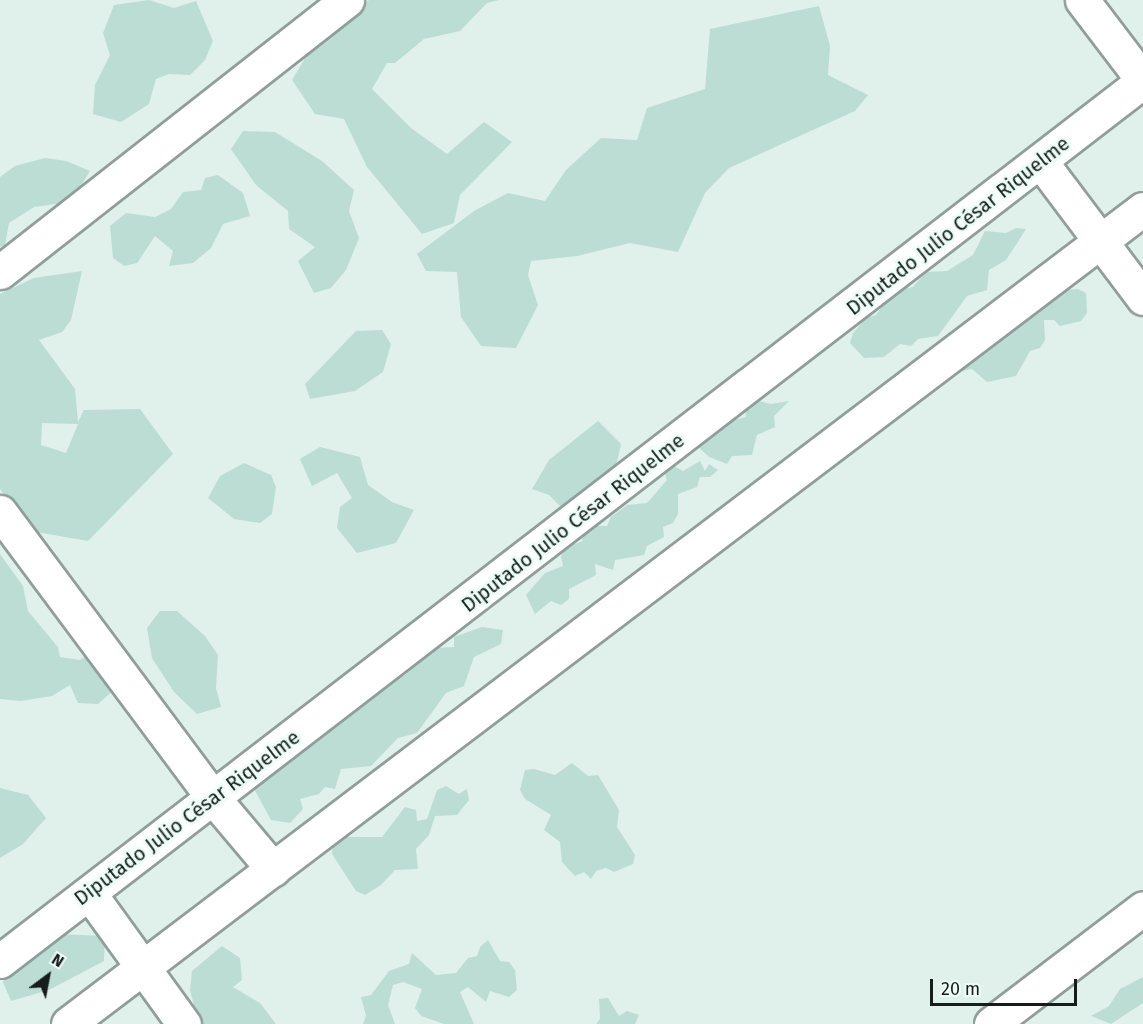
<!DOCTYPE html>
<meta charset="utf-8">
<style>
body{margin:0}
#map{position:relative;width:1143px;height:1024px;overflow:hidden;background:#e0f0eb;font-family:"Fira Sans",sans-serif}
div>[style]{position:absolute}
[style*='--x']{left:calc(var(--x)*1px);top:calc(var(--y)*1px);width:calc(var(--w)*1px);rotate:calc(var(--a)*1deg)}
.green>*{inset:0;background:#bcddd3}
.roads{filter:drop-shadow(2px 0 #909e9a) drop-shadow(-2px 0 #909e9a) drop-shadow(0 2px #909e9a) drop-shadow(0 -2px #909e9a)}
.minor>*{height:33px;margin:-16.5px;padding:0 16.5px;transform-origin:16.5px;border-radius:16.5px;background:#fff}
span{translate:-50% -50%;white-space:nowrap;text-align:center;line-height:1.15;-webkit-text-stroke:6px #edfef9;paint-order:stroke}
.street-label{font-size:20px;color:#161c1a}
.north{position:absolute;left:18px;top:946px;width:60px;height:60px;-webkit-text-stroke:4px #edfef9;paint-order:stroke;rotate:32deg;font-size:16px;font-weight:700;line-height:24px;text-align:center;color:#161c1a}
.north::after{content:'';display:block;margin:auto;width:21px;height:27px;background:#161c1a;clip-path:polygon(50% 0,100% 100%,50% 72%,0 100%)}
.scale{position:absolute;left:930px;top:979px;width:147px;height:27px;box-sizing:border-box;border:3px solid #161c1a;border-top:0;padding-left:8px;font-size:18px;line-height:21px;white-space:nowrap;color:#161c1a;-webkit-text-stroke:4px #edfef9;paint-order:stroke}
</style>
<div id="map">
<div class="green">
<div style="clip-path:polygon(149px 0,174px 8px,196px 1px,213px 41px,205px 60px,190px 75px,169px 74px,156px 79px,149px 104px,121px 122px,93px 114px,95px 85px,110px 55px,103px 33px,114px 5px)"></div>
<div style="clip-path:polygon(369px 0,499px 0,487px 3px,460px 31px,424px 39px,395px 63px,387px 63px,372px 89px,411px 128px,447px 154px,484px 122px,512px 142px,460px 195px,454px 223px,422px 234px,367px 167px,344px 119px,315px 114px,292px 80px,316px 40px)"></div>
<div style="clip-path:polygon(819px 6px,830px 46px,828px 75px,868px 95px,855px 111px,729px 168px,705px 193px,678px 252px,630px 243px,577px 256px,531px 261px,528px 275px,538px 305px,516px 348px,481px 346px,461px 317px,457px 272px,426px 271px,417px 254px,474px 211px,508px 193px,545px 201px,566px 170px,601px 138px,637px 140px,647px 108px,705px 89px,710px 29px)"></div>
<div style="clip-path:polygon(243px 131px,275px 132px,322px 161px,354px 190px,349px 211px,359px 238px,346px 270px,331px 288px,314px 293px,298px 261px,315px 247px,289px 229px,288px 211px,256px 185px,231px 149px)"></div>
<div style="clip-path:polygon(45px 158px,66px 161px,90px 171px,71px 202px,34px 207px,9px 223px,5px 245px,0 247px,0 177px,15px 166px)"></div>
<div style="clip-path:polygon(218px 175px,243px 193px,250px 216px,223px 224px,211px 248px,193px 263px,169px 266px,173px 251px,155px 236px,137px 263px,124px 266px,113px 258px,110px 226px,126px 213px,155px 217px,171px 209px,183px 192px,201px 190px,205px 178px)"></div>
<div style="clip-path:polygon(1016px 228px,1026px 229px,1006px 260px,989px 270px,987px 290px,967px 296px,938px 336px,918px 339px,911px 346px,900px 344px,884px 357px,864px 358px,850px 343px,853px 333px,866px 318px,876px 315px,893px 291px,913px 287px,926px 272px,947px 271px,973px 255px,985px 231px,1006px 233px)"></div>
<div style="clip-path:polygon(evenodd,82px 271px,71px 320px,62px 332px,39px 340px,75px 389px,78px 422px,84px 410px,140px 409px,173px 454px,88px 541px,30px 531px,0 489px,0 294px,34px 278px,82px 271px,42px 423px,78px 424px,66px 453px,41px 445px,42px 423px)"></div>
<div style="clip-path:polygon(1078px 289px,1086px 293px,1087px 313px,1081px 321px,1060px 326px,1054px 320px,1044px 320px,1045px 340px,1040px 348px,1030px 351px,1016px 376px,987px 382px,972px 369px,962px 371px,953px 365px,1038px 292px)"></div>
<div style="clip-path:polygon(382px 330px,391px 344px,383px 372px,355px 391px,310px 399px,305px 384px,356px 331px)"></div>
<div style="clip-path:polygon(751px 399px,771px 404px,789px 401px,774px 416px,775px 427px,757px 435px,752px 455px,732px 456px,727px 464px,709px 457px,694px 443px,705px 427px,746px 417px,745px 407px)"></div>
<div style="clip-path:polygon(598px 421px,621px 444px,617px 462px,604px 480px,561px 507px,549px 495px,532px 489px,549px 460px)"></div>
<div style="clip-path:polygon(320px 447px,360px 457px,368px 485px,392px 502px,414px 510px,396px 543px,357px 553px,337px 528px,340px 507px,352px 498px,337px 473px,312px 486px,300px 459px)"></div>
<div style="clip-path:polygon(700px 461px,705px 471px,709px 464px,718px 470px,710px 477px,700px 477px,697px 487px,678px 494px,678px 514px,673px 523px,663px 527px,664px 537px,647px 546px,644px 555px,615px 560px,613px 570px,595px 564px,596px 575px,569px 589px,569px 599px,561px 605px,551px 601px,535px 614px,526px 595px,545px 573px,563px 566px,561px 557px,564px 548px,583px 541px,579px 532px,586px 526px,607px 526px,611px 517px,627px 505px,647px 503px,667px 480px,664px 470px,674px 466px,683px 471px)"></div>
<div style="clip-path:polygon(244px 463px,271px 475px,276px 487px,272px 514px,260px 523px,234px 519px,208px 498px,220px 476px)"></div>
<div style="clip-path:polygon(0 554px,23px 586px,28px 611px,58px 647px,60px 657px,80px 660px,91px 652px,118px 686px,98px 704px,78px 703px,70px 685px,52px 696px,21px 701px,0 699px)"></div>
<div style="clip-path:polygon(160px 611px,177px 611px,205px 636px,218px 655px,216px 688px,221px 707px,197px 714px,174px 692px,152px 658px,147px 628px)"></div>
<div style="clip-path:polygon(482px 627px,503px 630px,501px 644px,474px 657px,464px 686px,446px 693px,417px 733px,398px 738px,371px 766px,341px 769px,335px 789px,325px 787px,319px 794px,300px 799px,303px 809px,290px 823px,271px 820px,252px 785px,264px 770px,291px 759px,289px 750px,394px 673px,404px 676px,434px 648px,454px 647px,454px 637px)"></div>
<div style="clip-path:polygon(572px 763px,588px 776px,598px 775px,619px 810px,617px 827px,635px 855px,633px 864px,614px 872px,606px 868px,596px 871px,591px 879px,584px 872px,575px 876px,562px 862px,560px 842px,544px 830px,551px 815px,525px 799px,520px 790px,525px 770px,534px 769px,555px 775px)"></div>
<div style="clip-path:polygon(446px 786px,459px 794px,467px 789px,469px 800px,457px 815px,435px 816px,429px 835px,416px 849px,418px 869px,395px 870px,381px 885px,365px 895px,356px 891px,332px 854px,333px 844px,340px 837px,382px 837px,405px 807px,416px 810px,417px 821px,427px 819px,437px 790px)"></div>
<div style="clip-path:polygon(0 788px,28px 795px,46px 818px,23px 844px,0 858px)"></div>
<div style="clip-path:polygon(34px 933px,105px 936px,104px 961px,49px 990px,11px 1001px,3px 982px,9px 961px)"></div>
<div style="clip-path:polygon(488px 940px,500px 961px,509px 962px,515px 970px,517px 990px,509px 997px,490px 991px,486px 1002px,468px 987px,460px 992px,474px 1024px,444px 1024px,421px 1016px,415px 1008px,422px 989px,403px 982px,393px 985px,388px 1005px,395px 1024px,363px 1024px,366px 1016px,361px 997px,371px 995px,389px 971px,409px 964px,412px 953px,436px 975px,456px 973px,468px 958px,477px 956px,480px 947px)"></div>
<div style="clip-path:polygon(222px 946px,240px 958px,242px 980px,233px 987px,260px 1003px,276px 1024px,199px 1024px,190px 990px,192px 971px)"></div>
<div style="clip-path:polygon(1143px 977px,1143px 1003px,1111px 1024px,1091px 1016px,1109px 1006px,1120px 989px)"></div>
<div style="clip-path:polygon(608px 998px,619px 1016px,627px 1011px,639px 1015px,635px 1024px,596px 1024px,600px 1019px,599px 999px)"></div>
</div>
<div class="roads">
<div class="minor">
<div style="--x:1082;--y:0;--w:101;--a:52.7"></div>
<div style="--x:1041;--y:162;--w:170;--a:53.1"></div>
<div style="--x:0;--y:272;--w:441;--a:-38.1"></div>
<div style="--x:0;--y:512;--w:358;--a:53.3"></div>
<div style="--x:214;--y:799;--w:92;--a:49.9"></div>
<div style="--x:89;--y:893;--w:162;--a:54.1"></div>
<div style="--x:0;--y:961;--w:1443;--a:-37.59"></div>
<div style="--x:68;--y:1024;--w:1349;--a:-37.17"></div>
<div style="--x:991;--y:1024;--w:191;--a:-37.3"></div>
</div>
</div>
<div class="street-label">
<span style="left:958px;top:226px;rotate:-38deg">Diputado Julio César Riquelme</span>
<span style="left:573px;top:523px;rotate:-38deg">Diputado Julio César Riquelme</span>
<span style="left:187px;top:818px;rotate:-37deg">Diputado Julio César Riquelme</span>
</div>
<div class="north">N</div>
<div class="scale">20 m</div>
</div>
